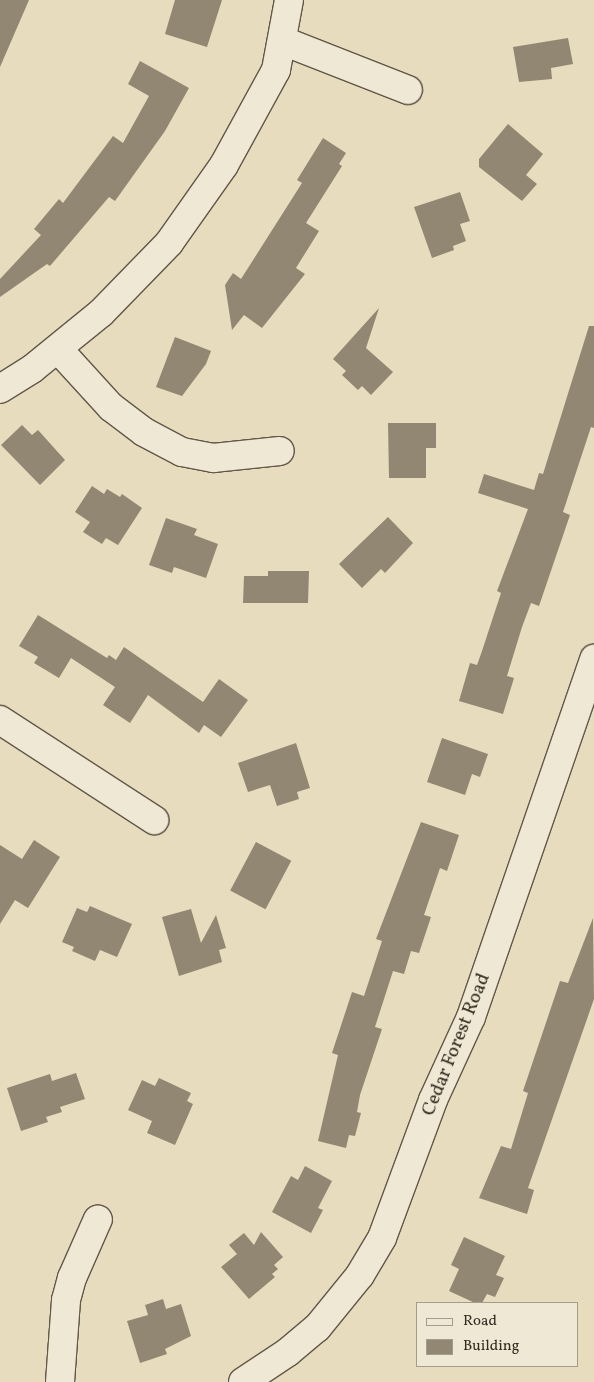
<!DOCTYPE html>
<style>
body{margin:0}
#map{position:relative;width:594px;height:1382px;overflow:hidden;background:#e7dcbd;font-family:Vollkorn,serif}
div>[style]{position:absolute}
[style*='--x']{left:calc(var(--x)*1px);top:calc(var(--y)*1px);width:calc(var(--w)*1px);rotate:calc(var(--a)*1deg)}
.building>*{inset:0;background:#928772;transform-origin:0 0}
.roads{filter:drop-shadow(1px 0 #625748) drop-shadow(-1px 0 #625748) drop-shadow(0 1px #625748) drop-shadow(0 -1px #625748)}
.street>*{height:28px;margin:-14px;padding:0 14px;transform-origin:14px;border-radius:14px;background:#efe8d4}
span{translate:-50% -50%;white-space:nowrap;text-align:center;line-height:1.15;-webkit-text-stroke:4px #efe8d4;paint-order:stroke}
.street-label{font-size:19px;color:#362b21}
.legend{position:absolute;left:416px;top:1302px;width:162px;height:65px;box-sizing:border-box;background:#efe8d4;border:1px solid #a59c8c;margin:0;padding:6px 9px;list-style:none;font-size:15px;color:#362b21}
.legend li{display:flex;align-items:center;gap:10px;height:25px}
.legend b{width:25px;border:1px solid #a59c8c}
</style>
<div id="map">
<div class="building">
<div style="clip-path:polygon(0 0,29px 0,0 67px)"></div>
<div style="clip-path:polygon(175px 0,222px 0,207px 47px,165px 34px)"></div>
<div style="clip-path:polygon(568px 38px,573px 64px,551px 68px,552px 79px,519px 82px,513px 47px)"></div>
<div style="clip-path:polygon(140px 61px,189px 88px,165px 131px,115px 201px,109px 197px,50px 266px,47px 264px,0 297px,0 279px,41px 235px,34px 229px,59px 199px,63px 203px,113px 136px,123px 143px,149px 96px,128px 84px)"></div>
<div style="clip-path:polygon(508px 124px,543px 154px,526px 175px,537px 184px,522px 201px,479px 167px,479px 159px)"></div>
<div style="clip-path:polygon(323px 138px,346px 153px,339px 164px,342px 166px,306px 223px,319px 231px,296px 268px,305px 274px,262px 328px,244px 315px,232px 330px,225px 285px,233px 273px,241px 279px,302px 183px,297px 180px)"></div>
<div style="clip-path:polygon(460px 192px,470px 221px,460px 224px,466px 241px,453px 246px,454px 250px,432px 258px,414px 207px)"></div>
<div style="clip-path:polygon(379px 308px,366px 348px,393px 372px,371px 395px,362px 386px,358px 390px,342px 375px,346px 371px,333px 359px)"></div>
<div style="clip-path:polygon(589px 326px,594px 326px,594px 428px,591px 427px,563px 512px,570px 515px,539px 606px,531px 603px,522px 627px,507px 676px,514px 678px,503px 714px,459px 701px,470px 663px,477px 665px,482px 651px,501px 593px,497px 591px,528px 509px,478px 493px,484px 474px,534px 490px,539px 473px,543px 474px)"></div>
<div style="clip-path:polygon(175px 337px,211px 351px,206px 364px,182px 396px,156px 387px)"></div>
<div style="clip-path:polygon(388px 423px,436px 423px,436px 448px,426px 448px,426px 478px,389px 478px)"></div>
<div style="clip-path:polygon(22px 425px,32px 435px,38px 430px,65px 460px,40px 485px,1px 445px)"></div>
<div style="clip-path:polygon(92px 486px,104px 494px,107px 489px,120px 497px,122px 494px,142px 508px,118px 545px,106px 538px,102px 544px,83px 532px,90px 522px,75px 512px)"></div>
<div style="clip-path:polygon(388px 517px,413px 543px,385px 573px,381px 569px,362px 588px,339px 564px)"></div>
<div style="clip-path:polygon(166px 518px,197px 529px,194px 535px,218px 544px,206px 578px,174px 567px,172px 573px,149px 565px)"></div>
<div style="clip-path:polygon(268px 571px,309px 571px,308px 603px,243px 603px,244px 576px,268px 576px)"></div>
<div style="clip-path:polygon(38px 615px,107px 658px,109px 655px,116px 660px,124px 647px,203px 702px,219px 679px,248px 700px,221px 737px,204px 725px,199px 733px,148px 695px,130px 723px,103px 705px,115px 687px,71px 658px,59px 678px,34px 663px,38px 657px,19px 646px)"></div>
<div style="clip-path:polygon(442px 738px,488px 754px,480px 777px,472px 774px,465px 795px,427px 782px)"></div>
<div style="clip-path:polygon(296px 743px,310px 788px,297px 792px,299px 799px,277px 806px,270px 785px,248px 792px,238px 763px)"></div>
<div style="clip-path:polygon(421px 822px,459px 835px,447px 871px,440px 868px,424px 915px,431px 917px,419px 953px,411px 951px,404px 974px,393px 971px,375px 1027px,382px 1029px,360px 1095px,357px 1112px,361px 1113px,355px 1136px,349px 1135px,346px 1148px,318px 1141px,338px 1055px,332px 1053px,352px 992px,364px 996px,382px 941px,376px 939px)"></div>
<div style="clip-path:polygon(34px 840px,60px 857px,28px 908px,15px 900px,0 924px,0 845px,22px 859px)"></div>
<div style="left:256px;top:842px;width:40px;height:55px;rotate:28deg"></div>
<div style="clip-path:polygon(90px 906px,132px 924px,117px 957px,100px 950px,95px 961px,72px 951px,74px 947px,62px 942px,77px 908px,87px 912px)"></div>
<div style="clip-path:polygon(191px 909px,201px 943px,216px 915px,226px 948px,219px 950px,222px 962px,179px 976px,162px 917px)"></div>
<div style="clip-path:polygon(593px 918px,594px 999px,528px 1188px,534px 1190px,527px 1214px,479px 1198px,501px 1146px,511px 1149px,528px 1093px,523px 1091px,560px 981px,568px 983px)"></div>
<div style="clip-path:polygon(76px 1073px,85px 1099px,60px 1107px,62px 1112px,46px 1117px,48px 1122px,21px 1131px,7px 1088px,50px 1074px,52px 1081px)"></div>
<div style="clip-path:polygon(159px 1078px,191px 1093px,187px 1101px,193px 1104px,175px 1145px,147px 1133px,152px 1121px,128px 1110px,142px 1080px,155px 1086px)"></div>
<div style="clip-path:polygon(305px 1166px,332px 1181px,318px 1208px,323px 1210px,311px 1233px,272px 1212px,291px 1176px,298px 1180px)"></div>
<div style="clip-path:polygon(261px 1232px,283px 1257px,274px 1265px,278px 1269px,272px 1274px,275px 1277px,249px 1299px,221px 1267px,237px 1254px,229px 1245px,244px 1233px,254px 1245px)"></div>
<div style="clip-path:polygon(464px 1237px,505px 1256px,496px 1275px,504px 1278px,495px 1297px,487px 1294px,482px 1303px,475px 1303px,449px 1291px,459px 1269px,451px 1265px)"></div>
<div style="clip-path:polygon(163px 1299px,166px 1309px,181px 1304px,191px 1336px,165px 1349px,167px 1354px,140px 1363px,127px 1321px,148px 1315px,145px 1305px)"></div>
</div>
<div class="roads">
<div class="street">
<div style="--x:283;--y:41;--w:134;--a:21.4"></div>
<div style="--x:58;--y:349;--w:79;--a:47.6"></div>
<div style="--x:111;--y:407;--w:41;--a:37.1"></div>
<div style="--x:144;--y:432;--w:43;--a:27.8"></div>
<div style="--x:182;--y:452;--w:32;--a:11"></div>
<div style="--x:213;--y:458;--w:67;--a:-6"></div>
<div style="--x:0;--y:389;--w:38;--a:-32"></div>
<div style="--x:32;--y:369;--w:89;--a:-39.1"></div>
<div style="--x:101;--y:313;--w:98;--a:-45.8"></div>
<div style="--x:169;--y:243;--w:95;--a:-54.8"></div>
<div style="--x:224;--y:165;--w:108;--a:-61.3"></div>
<div style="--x:276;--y:70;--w:71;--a:-79.5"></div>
<div style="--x:0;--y:720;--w:184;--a:33"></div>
<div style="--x:60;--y:1382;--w:82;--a:-85.8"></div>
<div style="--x:66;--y:1300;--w:23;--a:-75"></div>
<div style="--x:72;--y:1278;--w:64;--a:-66.2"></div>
<div style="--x:243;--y:1382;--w:54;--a:-33.7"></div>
<div style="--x:288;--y:1352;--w:38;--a:-40"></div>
<div style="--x:317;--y:1328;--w:68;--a:-50.9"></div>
<div style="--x:360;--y:1275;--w:43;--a:-59.3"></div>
<div style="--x:382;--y:1238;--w:147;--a:-69.7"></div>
<div style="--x:433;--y:1100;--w:91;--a:-65.4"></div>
<div style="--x:471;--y:1017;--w:379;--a:-71"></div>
</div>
</div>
<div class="street-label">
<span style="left:457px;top:1045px;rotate:-68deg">Cedar Forest Road</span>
</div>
<ul class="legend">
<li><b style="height:6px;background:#efe8d4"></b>Road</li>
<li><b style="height:14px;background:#928772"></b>Building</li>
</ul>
</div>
